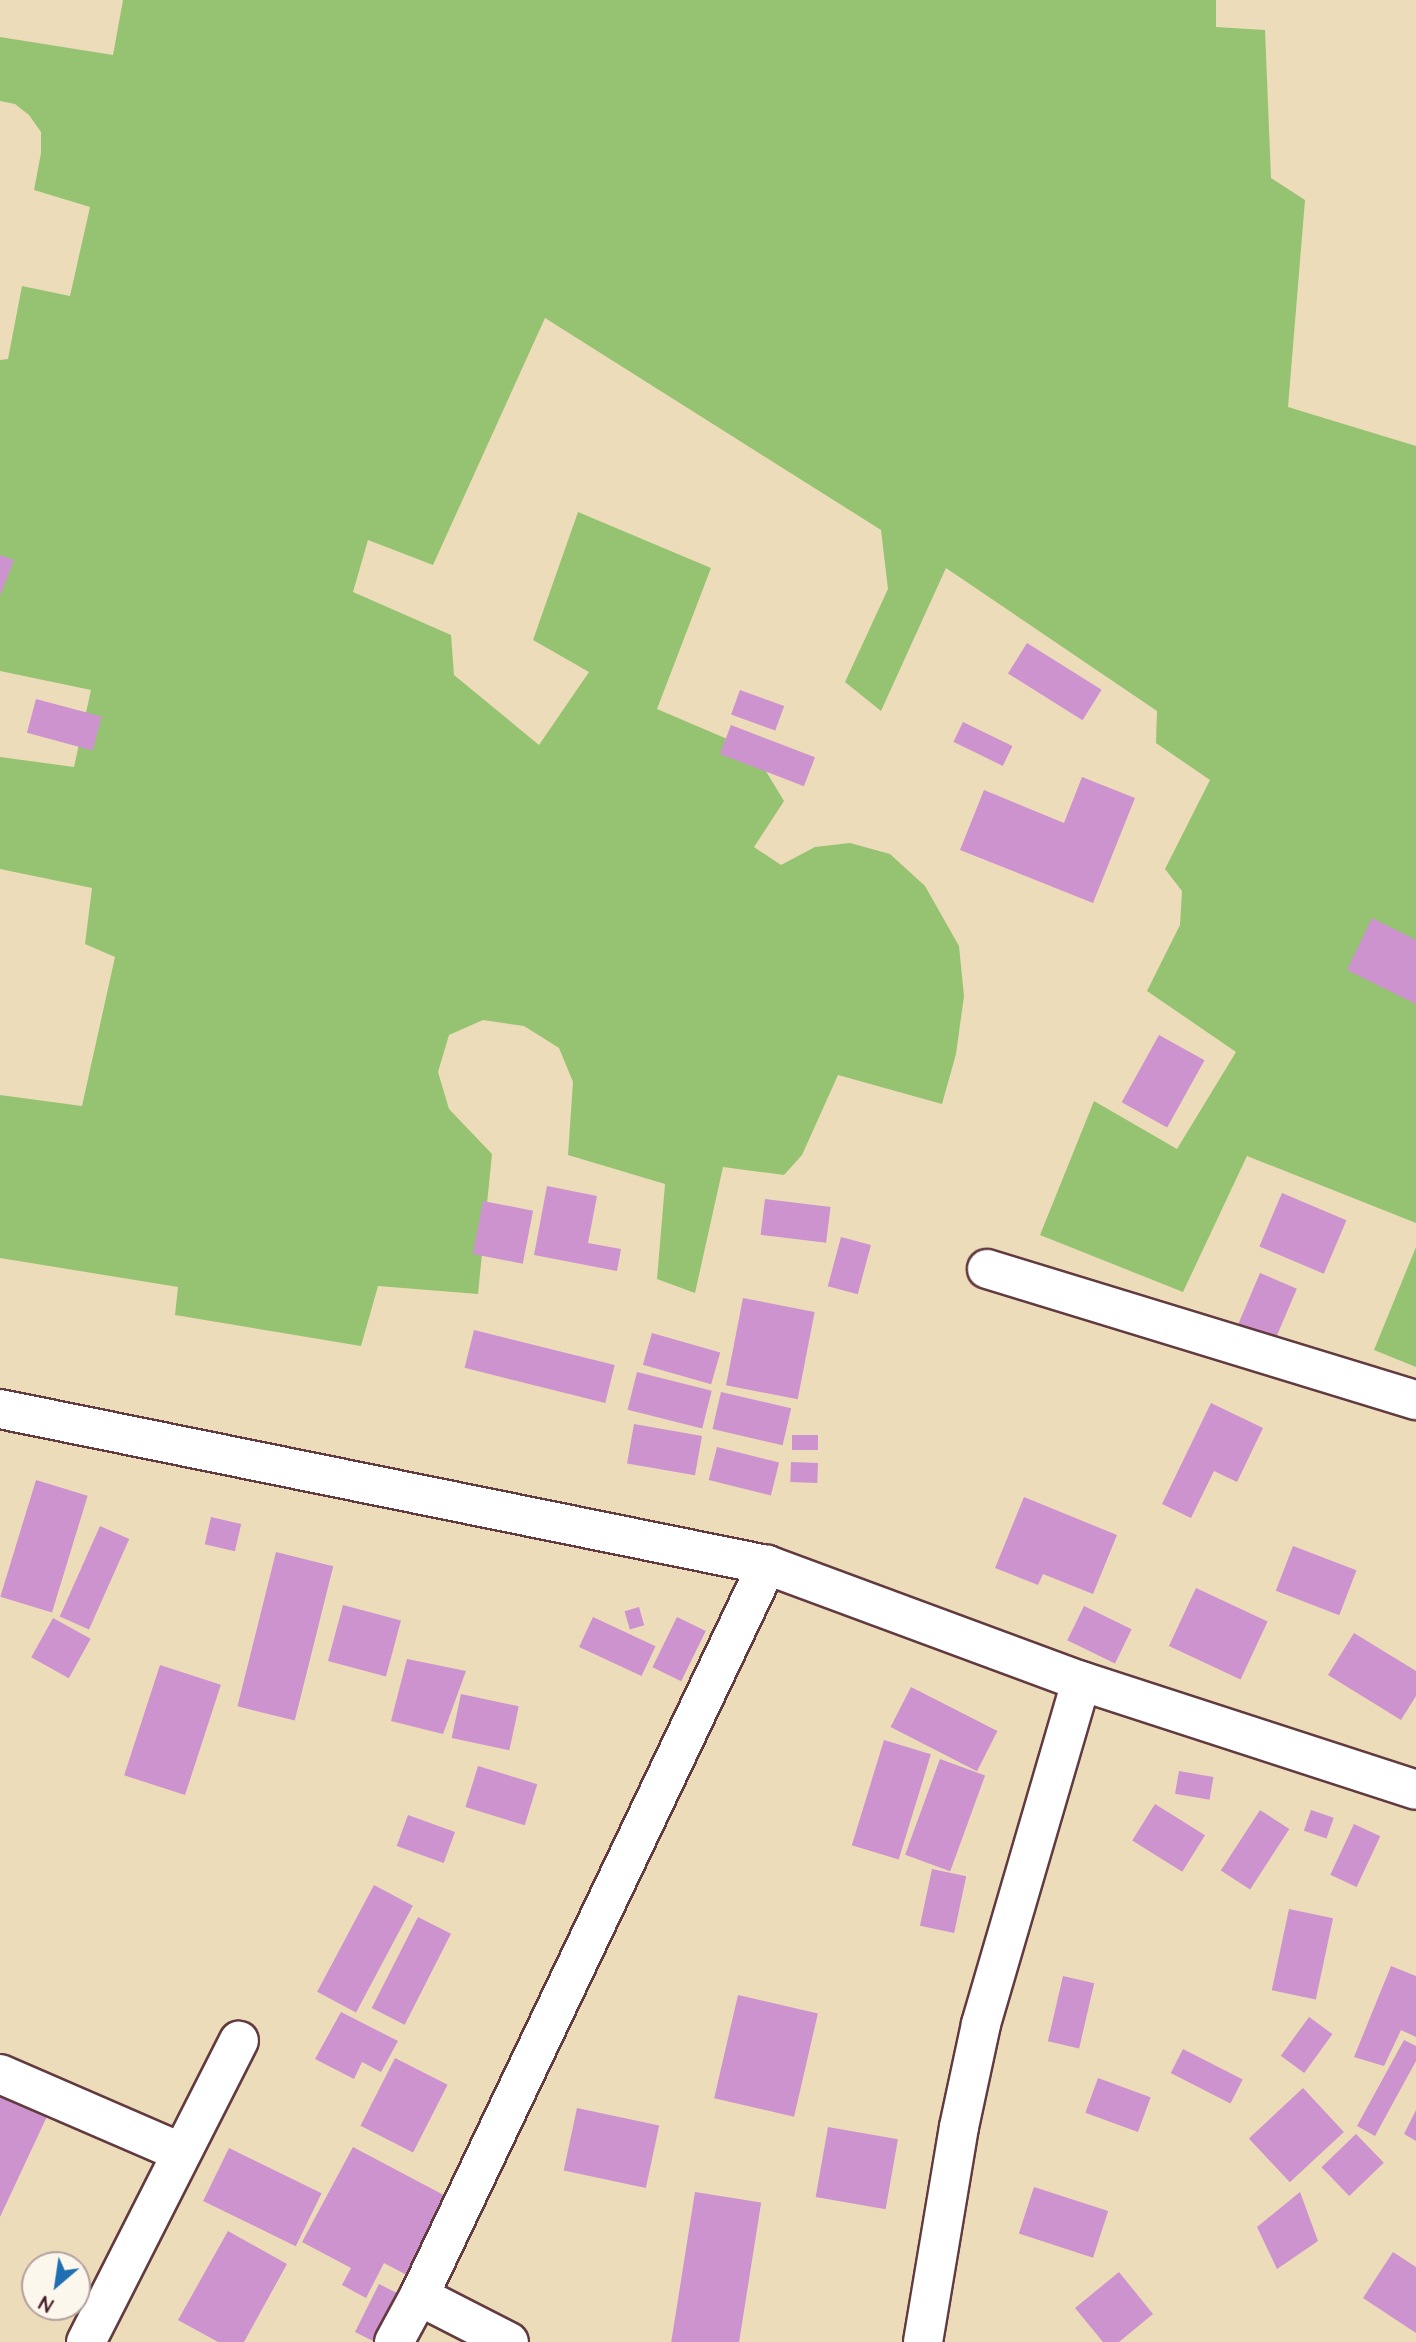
<!DOCTYPE html>
<style>
body{margin:0}
#map{position:relative;width:1416px;height:2342px;overflow:hidden;background:#eddcba;font-family:"Architects Daughter",sans-serif}
div>[style]{position:absolute}
[style*='--x']{left:calc(var(--x)*1px);top:calc(var(--y)*1px);width:calc(var(--w)*1px);rotate:calc(var(--a)*1deg)}
.green>*{inset:0;background:#96c371}
.building>*{inset:0;background:#cc93cf;transform-origin:0 0}
.roads{filter:drop-shadow(2px 0 #623b40) drop-shadow(-2px 0 #623b40) drop-shadow(0 2px #623b40) drop-shadow(0 -2px #623b40)}
.minor>*{height:38px;margin:-19px;padding:0 19px;transform-origin:19px;border-radius:19px;background:#fff}
span{translate:-50% -50%;white-space:nowrap;text-align:center;line-height:1.15;-webkit-text-stroke:7px #fbf7ec;paint-order:stroke}
.north{position:absolute;left:21px;top:2251px;width:70px;height:70px;box-sizing:border-box;background:#fbf7ec;border:2px solid #b4a19f;border-radius:50%;rotate:209deg;font-size:19px;font-weight:700;line-height:28px;text-align:center;color:#4a1f2b}
.north::after{content:'';display:block;margin:auto;width:24px;height:32px;background:#1f6fb2;clip-path:polygon(50% 0,100% 100%,50% 72%,0 100%)}
</style>
<div id="map">
<div class="green">
<div style="clip-path:polygon(123px 0,1216px 0,1216px 27px,1265px 30px,1271px 178px,1305px 200px,1288px 407px,1416px 446px,1416px 1223px,1247px 1156px,1183px 1292px,1040px 1235px,1094px 1101px,1177px 1149px,1236px 1052px,1147px 991px,1180px 925px,1182px 891px,1165px 869px,1210px 780px,1156px 743px,1157px 711px,946px 568px,881px 711px,845px 682px,888px 589px,881px 530px,545px 318px,433px 565px,368px 540px,353px 592px,451px 635px,454px 675px,539px 745px,589px 672px,533px 640px,578px 512px,711px 568px,657px 709px,753px 750px,784px 801px,754px 847px,781px 865px,815px 847px,850px 843px,890px 854px,925px 886px,959px 946px,964px 996px,956px 1054px,942px 1104px,838px 1075px,802px 1155px,784px 1175px,723px 1167px,695px 1293px,657px 1279px,665px 1184px,568px 1155px,573px 1082px,559px 1048px,524px 1026px,483px 1020px,449px 1035px,438px 1072px,449px 1109px,492px 1154px,478px 1294px,378px 1286px,361px 1346px,175px 1315px,178px 1287px,0 1258px,0 1095px,82px 1106px,115px 957px,85px 944px,92px 888px,0 869px,0 757px,74px 767px,91px 690px,0 671px,0 360px,8px 359px,22px 286px,70px 296px,90px 207px,34px 190px,41px 153px,41px 132px,29px 115px,15px 104px,0 101px,0 37px,113px 55px)"></div>
<div style="clip-path:polygon(1416px 1247px,1416px 1367px,1374px 1350px)"></div>
</div>
<div class="building">
<div style="clip-path:polygon(0 555px,14px 560px,0 596px)"></div>
<div style="left:1027px;top:643px;width:88px;height:36px;rotate:32deg"></div>
<div style="left:740px;top:690px;width:47px;height:26px;rotate:20deg"></div>
<div style="left:36px;top:699px;width:68px;height:35px;rotate:15deg"></div>
<div style="left:963px;top:722px;width:55px;height:22px;rotate:26deg"></div>
<div style="left:731px;top:725px;width:90px;height:31px;rotate:21deg"></div>
<div style="clip-path:polygon(1082px 777px,1135px 798px,1093px 903px,960px 850px,984px 790px,1064px 823px)"></div>
<div style="clip-path:polygon(1372px 918px,1416px 940px,1416px 1004px,1347px 970px)"></div>
<div style="left:1159px;top:1035px;width:52px;height:77px;rotate:29deg"></div>
<div style="clip-path:polygon(547px 1186px,597px 1196px,588px 1243px,621px 1249px,617px 1271px,534px 1255px)"></div>
<div style="left:1282px;top:1193px;width:70px;height:58px;rotate:23deg"></div>
<div style="left:765px;top:1199px;width:66px;height:36px;rotate:7deg"></div>
<div style="left:483px;top:1201px;width:51px;height:54px;rotate:11deg"></div>
<div style="left:841px;top:1237px;width:31px;height:51px;rotate:15deg"></div>
<div style="left:1260px;top:1273px;width:40px;height:62px;rotate:23deg"></div>
<div style="left:743px;top:1298px;width:73px;height:89px;rotate:11deg"></div>
<div style="left:474px;top:1330px;width:145px;height:39px;rotate:14deg"></div>
<div style="left:652px;top:1333px;width:71px;height:33px;rotate:16deg"></div>
<div style="left:637px;top:1372px;width:77px;height:39px;rotate:14deg"></div>
<div style="left:721px;top:1392px;width:72px;height:38px;rotate:13deg"></div>
<div style="clip-path:polygon(1211px 1403px,1263px 1428px,1237px 1482px,1214px 1471px,1191px 1518px,1162px 1504px)"></div>
<div style="left:634px;top:1424px;width:69px;height:40px;rotate:10deg"></div>
<div style="left:792px;top:1435px;width:26px;height:15px"></div>
<div style="left:717px;top:1447px;width:64px;height:34px;rotate:14deg"></div>
<div style="left:791px;top:1462px;width:27px;height:20px;rotate:2deg"></div>
<div style="left:36px;top:1480px;width:54px;height:122px;rotate:17deg"></div>
<div style="clip-path:polygon(1024px 1497px,1117px 1535px,1093px 1594px,1043px 1574px,1038px 1585px,995px 1568px)"></div>
<div style="left:211px;top:1517px;width:31px;height:28px;rotate:13deg"></div>
<div style="left:100px;top:1526px;width:32px;height:99px;rotate:24deg"></div>
<div style="left:1293px;top:1546px;width:68px;height:48px;rotate:21deg"></div>
<div style="left:276px;top:1552px;width:59px;height:159px;rotate:14deg"></div>
<div style="left:1196px;top:1588px;width:79px;height:64px;rotate:25deg"></div>
<div style="left:343px;top:1605px;width:60px;height:58px;rotate:15deg"></div>
<div style="left:1084px;top:1606px;width:53px;height:38px;rotate:26deg"></div>
<div style="left:639px;top:1607px;width:19px;height:15px;rotate:74deg"></div>
<div style="left:593px;top:1617px;width:69px;height:33px;rotate:25deg"></div>
<div style="left:677px;top:1617px;width:32px;height:56px;rotate:26deg"></div>
<div style="left:53px;top:1618px;width:43px;height:45px;rotate:29deg"></div>
<div style="clip-path:polygon(1354px 1633px,1416px 1671px,1416px 1696px,1401px 1720px,1328px 1675px)"></div>
<div style="clip-path:polygon(407px 1659px,466px 1671px,443px 1734px,391px 1721px)"></div>
<div style="left:160px;top:1665px;width:64px;height:116px;rotate:18deg"></div>
<div style="left:911px;top:1687px;width:97px;height:45px;rotate:27deg"></div>
<div style="left:461px;top:1694px;width:59px;height:45px;rotate:12deg"></div>
<div style="left:884px;top:1740px;width:49px;height:110px;rotate:17deg"></div>
<div style="left:940px;top:1759px;width:48px;height:102px;rotate:20deg"></div>
<div style="left:478px;top:1766px;width:62px;height:43px;rotate:17deg"></div>
<div style="left:1179px;top:1771px;width:35px;height:23px;rotate:10deg"></div>
<div style="left:1155px;top:1804px;width:59px;height:43px;rotate:32deg"></div>
<div style="left:1260px;top:1810px;width:35px;height:72px;rotate:33deg"></div>
<div style="left:1311px;top:1810px;width:24px;height:22px;rotate:19deg"></div>
<div style="left:408px;top:1815px;width:50px;height:33px;rotate:20deg"></div>
<div style="left:1354px;top:1824px;width:29px;height:56px;rotate:25deg"></div>
<div style="left:932px;top:1869px;width:35px;height:58px;rotate:12deg"></div>
<div style="left:374px;top:1885px;width:44px;height:121px;rotate:28deg"></div>
<div style="left:1289px;top:1909px;width:45px;height:83px;rotate:12deg"></div>
<div style="left:418px;top:1917px;width:37px;height:102px;rotate:27deg"></div>
<div style="clip-path:polygon(1391px 1966px,1416px 1976px,1416px 2037px,1401px 2030px,1384px 2066px,1354px 2057px)"></div>
<div style="left:1063px;top:1976px;width:32px;height:67px;rotate:13deg"></div>
<div style="left:738px;top:1995px;width:82px;height:106px;rotate:13deg"></div>
<div style="clip-path:polygon(341px 2012px,398px 2041px,381px 2072px,362px 2062px,354px 2079px,315px 2059px)"></div>
<div style="left:1309px;top:2017px;width:29px;height:48px;rotate:36deg"></div>
<div style="clip-path:polygon(1404px 2040px,1416px 2046px,1416px 2061px,1375px 2136px,1357px 2126px)"></div>
<div style="left:1183px;top:2049px;width:67px;height:27px;rotate:27deg"></div>
<div style="left:395px;top:2058px;width:59px;height:76px;rotate:27deg"></div>
<div style="left:1098px;top:2078px;width:56px;height:37px;rotate:20deg"></div>
<div style="clip-path:polygon(0 2086px,50px 2110px,0 2217px)"></div>
<div style="left:1303px;top:2088px;width:60px;height:74px;rotate:47deg"></div>
<div style="left:577px;top:2108px;width:84px;height:64px;rotate:12deg"></div>
<div style="clip-path:polygon(1416px 2110px,1416px 2141px,1404px 2134px)"></div>
<div style="left:828px;top:2127px;width:71px;height:71px;rotate:10deg"></div>
<div style="left:1356px;top:2134px;width:40px;height:48px;rotate:46deg"></div>
<div style="clip-path:polygon(353px 2147px,455px 2201px,420px 2282px,384px 2263px,366px 2298px,342px 2285px,351px 2268px,302px 2242px)"></div>
<div style="left:229px;top:2148px;width:103px;height:59px;rotate:26deg"></div>
<div style="left:1034px;top:2187px;width:78px;height:49px;rotate:18deg"></div>
<div style="left:695px;top:2192px;width:67px;height:152px;rotate:9deg"></div>
<div style="clip-path:polygon(1300px 2192px,1318px 2241px,1277px 2269px,1257px 2227px)"></div>
<div style="clip-path:polygon(228px 2231px,287px 2264px,244px 2342px,218px 2342px,178px 2320px)"></div>
<div style="clip-path:polygon(1393px 2252px,1416px 2267px,1416px 2333px,1363px 2298px)"></div>
<div style="clip-path:polygon(1119px 2272px,1153px 2314px,1119px 2342px,1103px 2342px,1075px 2308px)"></div>
<div style="clip-path:polygon(379px 2284px,405px 2297px,375px 2342px,355px 2332px)"></div>
</div>
<div class="roads">
<div class="minor">
<div style="--x:987;--y:1269;--w:449;--a:17"></div>
<div style="--x:0;--y:1409;--w:783;--a:11.5"></div>
<div style="--x:767;--y:1565;--w:335;--a:20.3"></div>
<div style="--x:1081;--y:1681;--w:352;--a:18"></div>
<div style="--x:0;--y:2074;--w:196;--a:23.4"></div>
<div style="--x:419;--y:2296;--w:101;--a:27.1"></div>
<div style="--x:86;--y:2342;--w:338;--a:-63.1"></div>
<div style="--x:394;--y:2342;--w:52;--a:-61.5"></div>
<div style="--x:419;--y:2296;--w:810;--a:-64.54"></div>
<div style="--x:923;--y:2342;--w:218;--a:-80.5"></div>
<div style="--x:959;--y:2127;--w:105;--a:-77.9"></div>
<div style="--x:981;--y:2024;--w:357;--a:-73.7"></div>
</div>
</div>
<div class="north">N</div>
</div>
